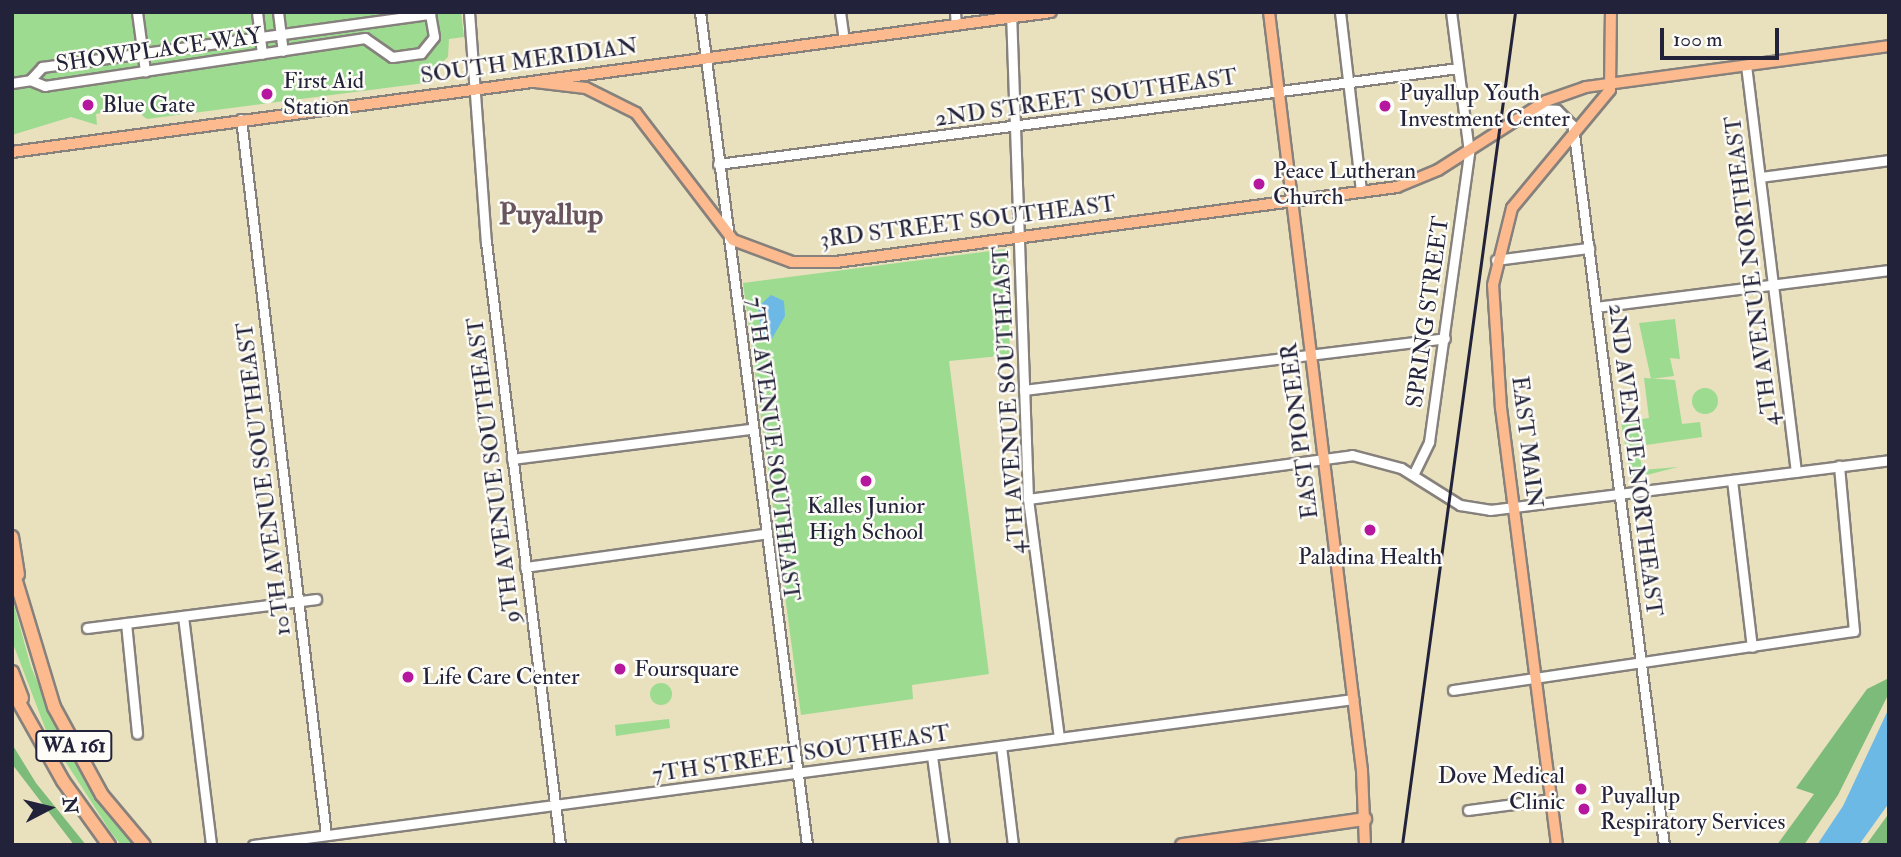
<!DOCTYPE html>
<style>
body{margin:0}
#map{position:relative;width:1901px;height:857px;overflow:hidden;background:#e9e0bd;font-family:"IM FELL Double Pica",serif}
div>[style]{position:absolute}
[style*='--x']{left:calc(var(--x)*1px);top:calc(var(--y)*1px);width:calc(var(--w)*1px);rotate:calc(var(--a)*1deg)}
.green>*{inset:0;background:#9cdb90}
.round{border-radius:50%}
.forest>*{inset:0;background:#7dbb7a}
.water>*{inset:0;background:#6db9e6}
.roads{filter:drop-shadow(2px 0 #86817c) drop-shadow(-2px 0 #86817c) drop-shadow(0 2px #86817c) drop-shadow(0 -2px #86817c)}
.minor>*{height:9px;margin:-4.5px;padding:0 4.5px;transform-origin:4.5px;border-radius:4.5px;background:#fff}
.major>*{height:10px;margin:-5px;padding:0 5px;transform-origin:5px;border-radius:5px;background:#fcba8e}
.highway>*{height:12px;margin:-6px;padding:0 6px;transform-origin:6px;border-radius:6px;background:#fcba8e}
.rail>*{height:2.5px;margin:-1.25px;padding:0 1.25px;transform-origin:1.25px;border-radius:1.25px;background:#22223b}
.dots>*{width:19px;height:19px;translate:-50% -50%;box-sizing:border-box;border:4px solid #fdfcf7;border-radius:50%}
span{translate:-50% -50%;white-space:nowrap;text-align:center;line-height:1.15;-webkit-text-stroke:5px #fdfcf7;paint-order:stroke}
.shield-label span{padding:2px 5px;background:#fdfcf7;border:2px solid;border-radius:5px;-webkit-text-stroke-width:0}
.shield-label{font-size:21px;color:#22223b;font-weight:700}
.street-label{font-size:23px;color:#22223b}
.poi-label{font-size:23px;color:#22223b}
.left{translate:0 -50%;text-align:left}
.right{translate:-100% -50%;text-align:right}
.district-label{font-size:30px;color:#69555e;font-weight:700}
.frame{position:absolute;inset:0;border:14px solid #22223b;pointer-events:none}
.north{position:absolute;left:14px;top:773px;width:70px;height:70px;-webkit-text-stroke:5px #fdfcf7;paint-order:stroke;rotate:83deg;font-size:19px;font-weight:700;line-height:28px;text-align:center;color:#22223b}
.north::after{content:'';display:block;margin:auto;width:24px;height:32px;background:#22223b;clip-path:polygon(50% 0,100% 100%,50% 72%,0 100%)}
.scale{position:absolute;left:1660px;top:28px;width:119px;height:32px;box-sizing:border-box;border:4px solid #22223b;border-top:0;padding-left:9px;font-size:21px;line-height:24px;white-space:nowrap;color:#22223b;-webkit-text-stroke:5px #fdfcf7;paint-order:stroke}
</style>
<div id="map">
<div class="green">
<div style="clip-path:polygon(12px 12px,461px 12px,464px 37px,449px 39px,448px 57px,431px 72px,432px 82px,147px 119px,131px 107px,96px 114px,97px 125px,71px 117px,12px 135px)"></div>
<div style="clip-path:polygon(1006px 249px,1010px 355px,949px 361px,989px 674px,912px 685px,913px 699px,801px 715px,743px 283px)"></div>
<div style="clip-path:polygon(1675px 319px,1680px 359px,1670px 358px,1674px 376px,1651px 379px,1639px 323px)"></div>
<div style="clip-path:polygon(1644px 378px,1675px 380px,1682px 424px,1700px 422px,1702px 437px,1639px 446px,1642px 470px,1678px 467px,1631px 479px,1621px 422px,1649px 418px)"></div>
<div class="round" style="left:1692px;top:388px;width:26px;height:26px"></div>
<div style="clip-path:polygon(12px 598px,31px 667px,61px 736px,134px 845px,121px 845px,110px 831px,47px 733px,12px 641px)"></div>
<div class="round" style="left:650px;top:683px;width:22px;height:22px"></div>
<div style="clip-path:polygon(669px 719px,670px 728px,616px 736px,615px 725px)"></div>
</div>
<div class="forest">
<div style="clip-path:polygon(1889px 678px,1889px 693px,1838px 795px,1804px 845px,1777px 845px,1814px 794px,1796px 788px,1867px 689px)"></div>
<div style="clip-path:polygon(12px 744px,36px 783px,86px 845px,74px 845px,12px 764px)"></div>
<div style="clip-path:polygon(1889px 815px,1889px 845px,1866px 845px,1887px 816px)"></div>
</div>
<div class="water">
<div style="clip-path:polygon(771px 295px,784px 301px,785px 316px,770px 342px,762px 340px,758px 307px)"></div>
<div style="clip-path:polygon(1889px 708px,1889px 803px,1859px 845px,1817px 845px,1843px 806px)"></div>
</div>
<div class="roads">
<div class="minor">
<div style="--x:137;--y:12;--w:60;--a:82.3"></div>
<div style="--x:257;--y:12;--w:42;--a:83.2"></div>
<div style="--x:278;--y:12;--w:39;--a:83"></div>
<div style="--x:469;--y:12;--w:231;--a:85.8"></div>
<div style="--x:486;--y:242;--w:608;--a:83"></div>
<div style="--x:700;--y:12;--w:840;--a:82.68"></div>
<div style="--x:840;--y:12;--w:28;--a:82"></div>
<div style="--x:955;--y:12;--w:13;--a:86"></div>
<div style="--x:1011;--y:12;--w:487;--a:88"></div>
<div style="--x:1028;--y:499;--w:241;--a:82.6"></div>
<div style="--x:1340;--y:12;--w:181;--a:83.3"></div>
<div style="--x:1746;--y:65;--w:410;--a:83"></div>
<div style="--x:12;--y:83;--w:18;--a:-9"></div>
<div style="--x:30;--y:80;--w:18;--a:-47"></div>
<div style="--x:42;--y:67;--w:392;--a:-7.8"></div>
<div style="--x:430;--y:14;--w:23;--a:80"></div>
<div style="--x:434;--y:37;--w:21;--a:129"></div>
<div style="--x:421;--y:53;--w:29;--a:172"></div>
<div style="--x:392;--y:57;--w:33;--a:-145"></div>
<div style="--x:365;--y:38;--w:324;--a:171.5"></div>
<div style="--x:45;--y:86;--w:16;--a:-158"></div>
<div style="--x:1533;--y:109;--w:24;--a:2"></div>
<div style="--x:1557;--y:110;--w:23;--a:45"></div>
<div style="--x:1573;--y:126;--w:725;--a:82.79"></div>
<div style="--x:241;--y:119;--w:721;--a:83.23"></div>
<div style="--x:718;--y:164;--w:746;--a:-7.39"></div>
<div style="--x:1760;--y:177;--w:130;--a:-7.5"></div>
<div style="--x:1496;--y:260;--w:94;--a:-7.4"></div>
<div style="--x:1596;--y:307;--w:295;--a:-7.2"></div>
<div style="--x:1024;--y:390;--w:424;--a:-7"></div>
<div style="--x:512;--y:459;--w:239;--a:-7.2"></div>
<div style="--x:1413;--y:475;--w:37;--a:-64"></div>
<div style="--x:1429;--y:442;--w:293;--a:-82.1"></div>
<div style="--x:1469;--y:152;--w:141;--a:-97.3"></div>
<div style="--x:1732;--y:480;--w:168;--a:83.2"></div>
<div style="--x:1028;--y:499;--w:327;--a:-7.7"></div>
<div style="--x:1352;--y:455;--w:51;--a:14.9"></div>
<div style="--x:1401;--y:468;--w:70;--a:32.1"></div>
<div style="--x:1460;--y:505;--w:30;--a:9"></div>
<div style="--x:1490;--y:510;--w:402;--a:-7.1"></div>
<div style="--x:525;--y:567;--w:240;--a:-7.9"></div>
<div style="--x:183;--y:616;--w:231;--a:83"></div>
<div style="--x:126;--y:623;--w:111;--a:84.3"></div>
<div style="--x:87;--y:628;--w:231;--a:-7.2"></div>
<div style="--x:1453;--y:690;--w:405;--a:-8.4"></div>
<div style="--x:1854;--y:631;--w:166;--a:-95.2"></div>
<div style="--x:1001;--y:746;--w:100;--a:83.1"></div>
<div style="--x:932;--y:756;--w:90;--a:82.3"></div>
<div style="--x:1468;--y:810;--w:84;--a:-7.5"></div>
<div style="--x:253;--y:845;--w:1110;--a:-7.56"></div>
</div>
<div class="major">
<div style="--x:1269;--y:12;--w:765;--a:83.01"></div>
<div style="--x:1362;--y:771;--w:74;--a:87.7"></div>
<div style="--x:535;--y:82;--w:51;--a:6.7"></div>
<div style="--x:586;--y:88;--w:56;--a:26.6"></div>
<div style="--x:636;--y:113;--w:160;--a:52.6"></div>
<div style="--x:733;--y:240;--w:63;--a:20.4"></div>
<div style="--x:792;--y:262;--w:44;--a:0"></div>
<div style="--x:836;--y:262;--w:566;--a:-7.61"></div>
<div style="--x:1397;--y:187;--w:44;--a:-22.5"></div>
<div style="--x:1438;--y:170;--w:128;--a:-32.6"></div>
<div style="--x:1546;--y:101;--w:42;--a:-19.3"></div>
<div style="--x:1586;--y:87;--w:306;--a:-7.7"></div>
<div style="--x:12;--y:152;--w:1048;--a:-7.67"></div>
<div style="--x:1557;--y:845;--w:441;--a:-97.3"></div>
<div style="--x:1501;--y:408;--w:123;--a:-93.7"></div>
<div style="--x:1493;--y:285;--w:79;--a:-76.1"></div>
<div style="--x:1512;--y:208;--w:153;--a:-50.3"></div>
<div style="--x:1610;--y:90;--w:78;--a:-89.3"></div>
</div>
<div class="highway">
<div style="--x:12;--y:537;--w:38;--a:81"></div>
<div style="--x:12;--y:568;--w:145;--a:73.2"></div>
<div style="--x:54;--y:707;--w:100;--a:61.4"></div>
<div style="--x:102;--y:795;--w:65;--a:50"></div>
<div style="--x:12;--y:672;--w:28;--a:69"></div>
<div style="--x:12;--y:690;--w:104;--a:60.7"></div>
<div style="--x:63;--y:781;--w:79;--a:54.3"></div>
<div style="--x:1182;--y:845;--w:185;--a:-8.1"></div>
</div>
</div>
<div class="rail">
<div style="--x:1402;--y:845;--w:841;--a:-82.27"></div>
</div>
<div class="dots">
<div style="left:267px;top:94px;background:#b5179e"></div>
<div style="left:88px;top:105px;background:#b5179e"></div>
<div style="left:1385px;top:106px;background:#b5179e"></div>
<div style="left:1259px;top:184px;background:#b5179e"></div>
<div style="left:866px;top:481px;background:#b5179e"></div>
<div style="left:1370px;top:530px;background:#b5179e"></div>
<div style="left:620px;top:669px;background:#b5179e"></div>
<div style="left:408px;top:677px;background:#b5179e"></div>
<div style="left:1581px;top:789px;background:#b5179e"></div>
<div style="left:1584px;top:809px;background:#b5179e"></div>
</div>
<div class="shield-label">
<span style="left:74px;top:746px">WA 161</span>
</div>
<div class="street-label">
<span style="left:159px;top:50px;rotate:-8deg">SHOWPLACE WAY</span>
<span style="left:529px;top:61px;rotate:-8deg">SOUTH MERIDIAN</span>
<span style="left:1086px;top:98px;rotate:-8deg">2ND STREET SOUTHEAST</span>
<span style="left:968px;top:222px;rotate:-7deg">3RD STREET SOUTHEAST</span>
<span style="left:1752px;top:271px;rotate:-97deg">4TH AVENUE NORTHEAST</span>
<span style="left:1428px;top:312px;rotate:-82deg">SPRING STREET</span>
<span style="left:1009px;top:400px;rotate:-93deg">4TH AVENUE SOUTHEAST</span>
<span style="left:1300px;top:431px;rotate:-97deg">EAST PIONEER</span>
<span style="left:1527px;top:442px;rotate:83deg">EAST MAIN</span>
<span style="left:773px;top:449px;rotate:83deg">7TH AVENUE SOUTHEAST</span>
<span style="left:1635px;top:460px;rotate:83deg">2ND AVENUE NORTHEAST</span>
<span style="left:494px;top:470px;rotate:-97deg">9TH AVENUE SOUTHEAST</span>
<span style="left:264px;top:479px;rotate:-97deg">10TH AVENUE SOUTHEAST</span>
<span style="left:801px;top:754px;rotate:-8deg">7TH STREET SOUTHEAST</span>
</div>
<div class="poi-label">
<span class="left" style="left:283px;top:94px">First Aid<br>Station</span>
<span class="left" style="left:1399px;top:106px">Puyallup Youth<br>Investment Center</span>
<span class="left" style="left:102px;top:105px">Blue Gate</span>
<span class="left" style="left:1273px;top:184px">Peace Lutheran<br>Church</span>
<span style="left:866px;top:519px">Kalles Junior<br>High School</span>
<span style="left:1370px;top:557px">Paladina Health</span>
<span class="left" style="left:634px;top:669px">Foursquare</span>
<span class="left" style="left:422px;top:677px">Life Care Center</span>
<span class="right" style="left:1565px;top:789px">Dove Medical<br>Clinic</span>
<span class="left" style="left:1600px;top:809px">Puyallup<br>Respiratory Services</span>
</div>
<div class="district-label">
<span style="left:551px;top:215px">Puyallup</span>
</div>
<div class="frame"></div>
<div class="north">N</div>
<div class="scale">100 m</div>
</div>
